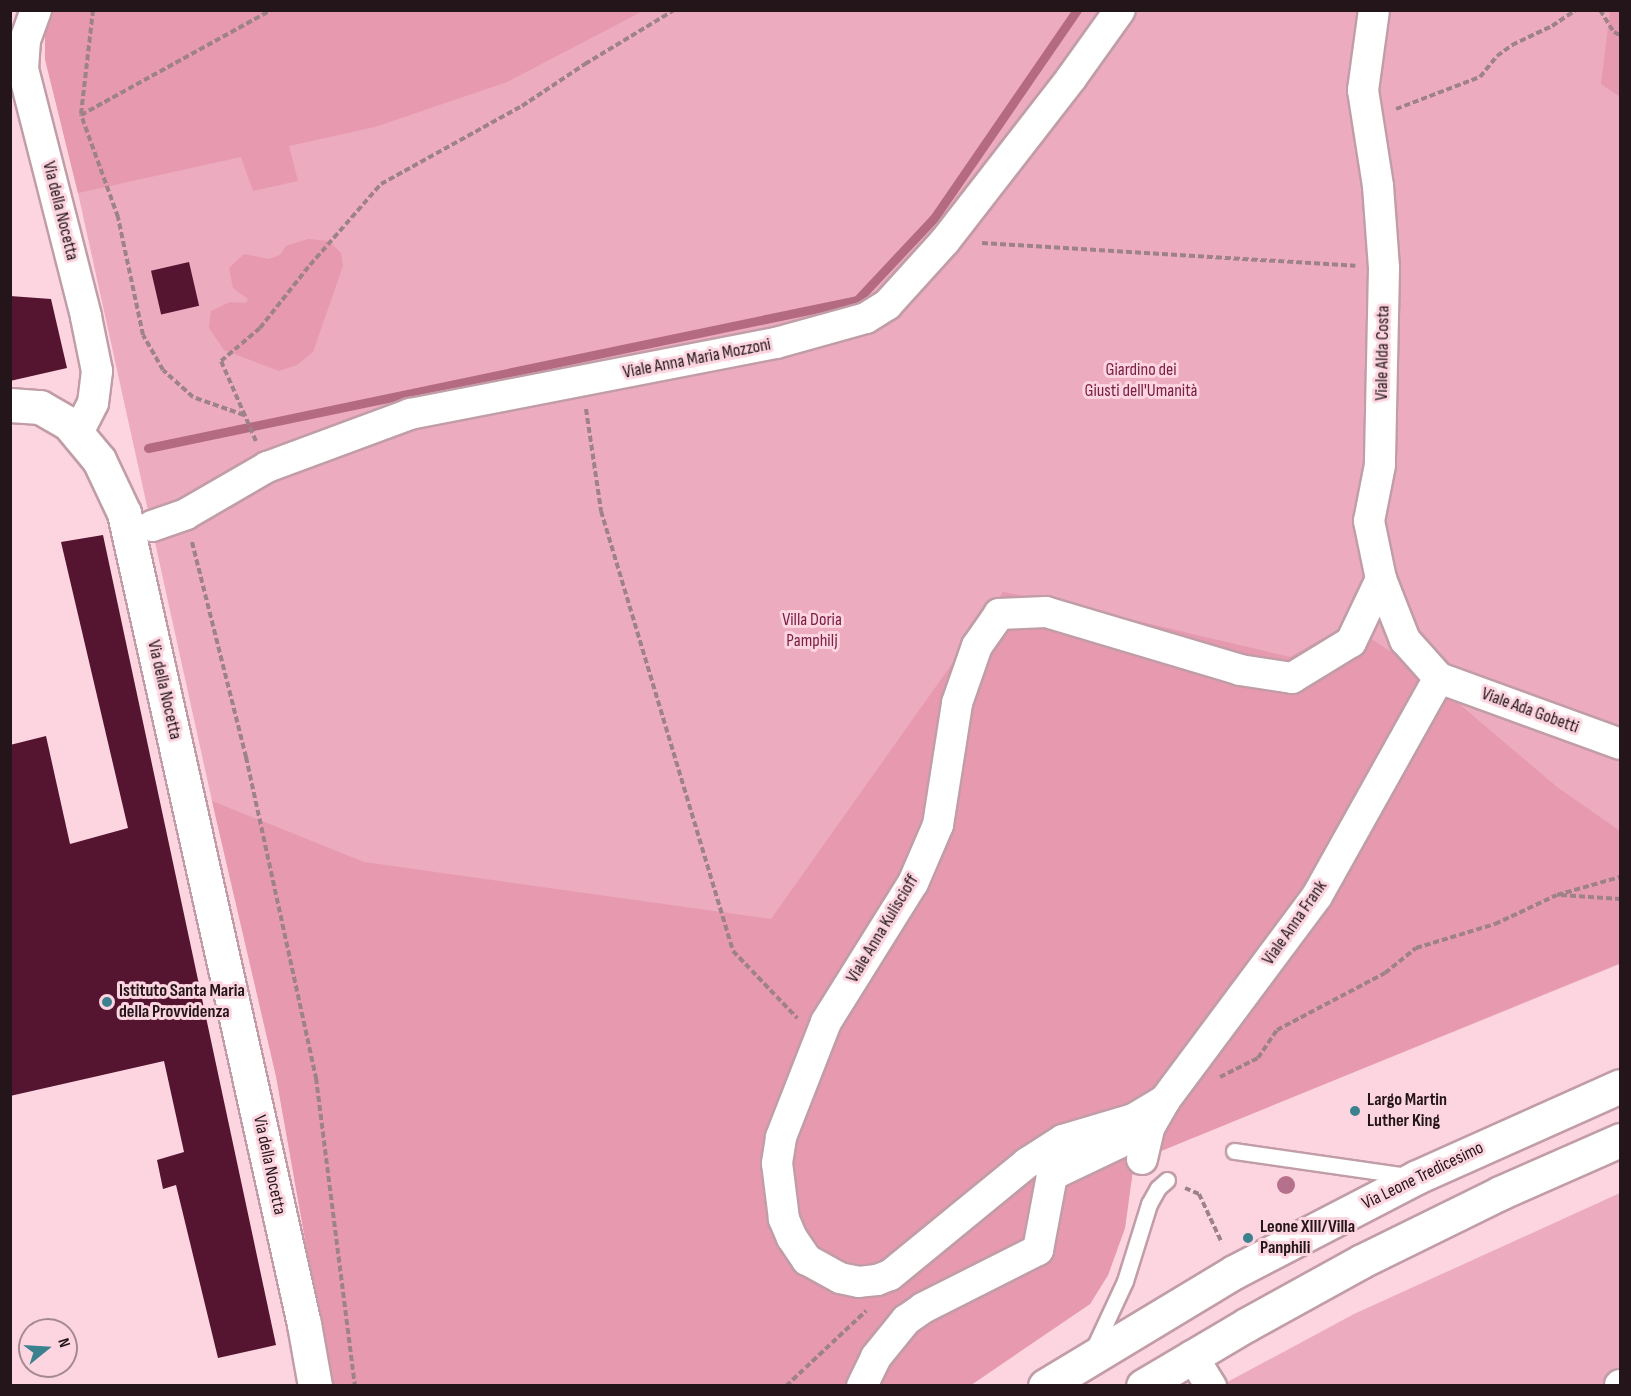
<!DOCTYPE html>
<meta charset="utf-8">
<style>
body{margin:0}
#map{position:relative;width:1631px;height:1396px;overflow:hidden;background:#fcd5e0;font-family:"Sofia Sans Condensed",sans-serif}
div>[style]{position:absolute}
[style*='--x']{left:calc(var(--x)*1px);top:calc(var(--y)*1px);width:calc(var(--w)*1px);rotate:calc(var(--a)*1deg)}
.green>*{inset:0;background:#ecabbe}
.forest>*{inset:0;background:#e799b0}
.stream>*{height:9px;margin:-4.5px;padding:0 4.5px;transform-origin:4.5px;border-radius:4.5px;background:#b46a81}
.building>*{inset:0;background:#55142f;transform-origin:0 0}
.path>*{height:4px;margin-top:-2px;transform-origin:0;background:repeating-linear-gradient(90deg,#9e828a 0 6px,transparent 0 9px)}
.roads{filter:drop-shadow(2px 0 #c19da7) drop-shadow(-2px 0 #c19da7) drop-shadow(0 2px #c19da7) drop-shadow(0 -2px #c19da7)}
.lane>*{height:15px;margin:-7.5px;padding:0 7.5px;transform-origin:7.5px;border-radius:7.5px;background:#fff}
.street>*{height:30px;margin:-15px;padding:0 15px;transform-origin:15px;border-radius:15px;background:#fff}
.secondary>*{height:33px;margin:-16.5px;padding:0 16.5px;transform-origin:16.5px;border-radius:16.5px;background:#fff}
.primary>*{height:33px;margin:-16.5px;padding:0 16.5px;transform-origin:16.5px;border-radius:16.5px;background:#fff}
.trees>*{width:18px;height:18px;margin:-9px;border-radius:50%;background:#b5718b}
.dots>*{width:16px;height:16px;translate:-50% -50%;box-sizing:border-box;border:3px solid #fcd5e0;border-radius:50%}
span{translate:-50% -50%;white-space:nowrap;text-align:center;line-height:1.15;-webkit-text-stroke:6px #fcd5e0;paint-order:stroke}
.street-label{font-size:18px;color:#231519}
.park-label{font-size:18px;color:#7b2045}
.poi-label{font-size:18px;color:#231519;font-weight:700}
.left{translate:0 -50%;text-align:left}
.frame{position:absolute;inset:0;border:12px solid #231519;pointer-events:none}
.north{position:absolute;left:18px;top:1318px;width:60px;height:60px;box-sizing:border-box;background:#fcd5e0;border:2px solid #a58890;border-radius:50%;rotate:72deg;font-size:16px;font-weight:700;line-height:24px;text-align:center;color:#231519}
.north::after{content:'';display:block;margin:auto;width:21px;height:27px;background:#3c828e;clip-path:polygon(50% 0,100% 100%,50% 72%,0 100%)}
</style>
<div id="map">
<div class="green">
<div style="clip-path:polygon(50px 11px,1620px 11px,1620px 964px,1134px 1162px,1125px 1228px,1108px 1275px,1090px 1304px,971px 1385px,331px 1385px,276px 1076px,212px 801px,78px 193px,45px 59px,45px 30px)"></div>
<div style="clip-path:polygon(1620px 1193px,1620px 1385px,1220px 1386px,1354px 1314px)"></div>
</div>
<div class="forest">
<div style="clip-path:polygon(50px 11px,643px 11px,507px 82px,375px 127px,289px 146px,298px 181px,253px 191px,241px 157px,78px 193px,45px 59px,45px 30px)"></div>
<div style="clip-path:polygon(1610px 11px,1620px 11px,1620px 97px,1601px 84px)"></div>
<div style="clip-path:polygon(308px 239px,329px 241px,341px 253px,343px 266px,313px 352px,297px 365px,279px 371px,224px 350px,209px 328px,211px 311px,230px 302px,246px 303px,248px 299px,233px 288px,229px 268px,244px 254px,269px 259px,280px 255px,286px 246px)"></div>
<div style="clip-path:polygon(1003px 592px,1053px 601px,1290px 657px,1349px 624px,1424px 674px,1557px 787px,1620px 831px,1620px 963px,1134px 1162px,1125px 1228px,1108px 1275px,1090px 1304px,971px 1385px,331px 1385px,276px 1076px,212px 801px,364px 862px,771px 919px)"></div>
</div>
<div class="stream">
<div style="--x:148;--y:448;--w:724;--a:-11.79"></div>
<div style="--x:857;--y:300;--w:112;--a:-46.8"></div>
<div style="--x:934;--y:218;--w:252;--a:-55.5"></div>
</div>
<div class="building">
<div style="left:189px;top:262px;width:45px;height:39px;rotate:77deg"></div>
<div style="clip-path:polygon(10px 296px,51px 299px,67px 368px,10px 381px)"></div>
<div style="clip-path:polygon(103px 535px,276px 1345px,218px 1358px,176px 1185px,163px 1189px,157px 1160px,184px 1152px,164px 1061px,10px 1096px,10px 745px,46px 736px,70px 844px,128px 828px,61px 542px)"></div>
</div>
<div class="path">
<div style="--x:1600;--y:10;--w:26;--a:58"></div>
<div style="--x:1614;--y:32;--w:7;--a:27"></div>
<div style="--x:1396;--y:109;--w:90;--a:-20.9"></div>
<div style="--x:1480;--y:77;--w:27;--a:-51"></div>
<div style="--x:1497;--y:56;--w:19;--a:-36"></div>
<div style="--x:1512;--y:45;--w:44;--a:-25.4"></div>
<div style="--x:1552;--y:26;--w:29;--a:-34"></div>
<div style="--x:81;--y:114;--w:105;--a:-83.4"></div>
<div style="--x:982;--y:243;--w:374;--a:3.5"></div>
<div style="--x:586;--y:409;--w:103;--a:81.6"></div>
<div style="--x:601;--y:511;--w:459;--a:73.3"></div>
<div style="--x:733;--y:951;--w:93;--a:46.3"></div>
<div style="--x:244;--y:415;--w:54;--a:-160.6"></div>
<div style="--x:193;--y:397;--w:40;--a:-138"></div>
<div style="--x:163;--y:370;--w:40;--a:-119.7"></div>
<div style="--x:143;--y:335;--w:121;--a:-102"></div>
<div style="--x:118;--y:217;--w:109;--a:-109.9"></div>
<div style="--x:81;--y:115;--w:217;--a:-28.9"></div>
<div style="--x:256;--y:441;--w:87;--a:-113.6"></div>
<div style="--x:221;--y:361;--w:51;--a:-40.2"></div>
<div style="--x:260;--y:328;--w:80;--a:-51.6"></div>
<div style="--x:310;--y:265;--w:108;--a:-48.8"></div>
<div style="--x:381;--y:184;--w:161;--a:-29"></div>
<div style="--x:522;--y:106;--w:76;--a:-33.7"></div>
<div style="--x:585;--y:64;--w:104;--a:-31.2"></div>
<div style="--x:192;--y:542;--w:222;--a:75.9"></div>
<div style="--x:246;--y:757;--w:329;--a:77.7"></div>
<div style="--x:316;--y:1078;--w:310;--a:82.8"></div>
<div style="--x:1561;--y:895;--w:59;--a:3.9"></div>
<div style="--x:1220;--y:1077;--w:42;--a:-26.6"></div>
<div style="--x:1258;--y:1058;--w:34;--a:-56"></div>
<div style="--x:1277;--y:1030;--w:122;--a:-27.8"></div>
<div style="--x:1385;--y:973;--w:40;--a:-39"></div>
<div style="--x:1416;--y:948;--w:83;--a:-16.9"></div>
<div style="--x:1495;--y:924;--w:68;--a:-25.1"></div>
<div style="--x:1557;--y:895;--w:66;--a:-15.9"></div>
<div style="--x:1185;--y:1188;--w:15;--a:23"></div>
<div style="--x:1199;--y:1194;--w:54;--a:64.9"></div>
<div style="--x:786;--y:1386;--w:110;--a:-43.2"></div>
</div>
<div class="roads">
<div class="lane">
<div style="--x:1234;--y:1151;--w:176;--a:8.2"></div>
<div style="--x:1093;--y:1350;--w:76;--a:-65.1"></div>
<div style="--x:1125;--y:1281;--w:81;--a:-72.7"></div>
<div style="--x:1149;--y:1204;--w:18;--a:-61"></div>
<div style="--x:1158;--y:1188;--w:12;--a:-42"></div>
</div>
<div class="street">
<div style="--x:36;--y:10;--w:32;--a:110"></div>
<div style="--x:25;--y:40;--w:29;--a:94"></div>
<div style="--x:23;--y:69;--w:256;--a:75.7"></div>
<div style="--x:86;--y:317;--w:55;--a:78.5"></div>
<div style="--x:97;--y:371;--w:32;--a:97"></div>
<div style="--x:93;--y:403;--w:33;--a:117"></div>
<div style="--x:1374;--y:10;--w:81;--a:97.8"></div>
<div style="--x:1363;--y:90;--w:97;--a:81.1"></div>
<div style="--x:1378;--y:186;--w:82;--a:85.8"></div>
<div style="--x:1384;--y:268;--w:197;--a:91.2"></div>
<div style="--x:1380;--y:465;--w:57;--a:101.1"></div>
<div style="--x:1369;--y:521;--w:59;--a:78.3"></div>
<div style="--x:1381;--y:579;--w:66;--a:68.5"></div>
<div style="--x:1405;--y:640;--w:51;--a:48.2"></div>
<div style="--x:1439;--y:678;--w:193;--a:20"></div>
<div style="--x:152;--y:526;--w:36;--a:-19"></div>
<div style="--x:186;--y:514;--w:94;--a:-30.1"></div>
<div style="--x:267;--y:467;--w:153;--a:-20.3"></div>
<div style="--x:410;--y:414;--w:373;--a:-11"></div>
<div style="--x:776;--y:343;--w:93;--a:-15.5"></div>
<div style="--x:866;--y:318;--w:25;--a:-32"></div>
<div style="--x:887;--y:305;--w:86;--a:-47.8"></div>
<div style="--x:945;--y:241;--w:207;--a:-52.2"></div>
<div style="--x:1072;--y:77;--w:82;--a:-54.4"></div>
<div style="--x:1165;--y:1100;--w:37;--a:149"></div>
<div style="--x:1133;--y:1119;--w:73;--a:163.3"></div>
<div style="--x:1063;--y:1140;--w:43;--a:147.4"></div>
<div style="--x:1027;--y:1163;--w:177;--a:140.7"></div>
<div style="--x:890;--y:1275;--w:14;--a:159"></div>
<div style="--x:877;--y:1280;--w:18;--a:174"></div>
<div style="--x:859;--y:1282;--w:19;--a:-168"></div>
<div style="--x:840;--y:1278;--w:38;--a:-151"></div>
<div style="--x:807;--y:1260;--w:27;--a:-124"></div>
<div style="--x:792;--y:1238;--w:21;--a:-113"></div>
<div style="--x:784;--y:1219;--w:56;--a:-97.1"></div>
<div style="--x:777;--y:1163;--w:26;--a:-81"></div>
<div style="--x:781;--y:1137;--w:123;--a:-68.6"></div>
<div style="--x:826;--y:1022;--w:164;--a:-58"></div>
<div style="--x:913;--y:883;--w:63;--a:-66.7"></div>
<div style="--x:938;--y:825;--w:123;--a:-81.1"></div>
<div style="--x:957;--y:703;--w:60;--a:-70.7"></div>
<div style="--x:977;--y:646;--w:39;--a:-55"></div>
<div style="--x:999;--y:614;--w:47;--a:-2.4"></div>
<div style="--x:1046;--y:612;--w:202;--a:16.6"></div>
<div style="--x:1240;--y:670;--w:53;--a:8.7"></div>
<div style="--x:1292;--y:678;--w:69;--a:-31.4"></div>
<div style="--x:1351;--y:642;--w:70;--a:-64.5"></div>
<div style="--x:1142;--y:1159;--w:32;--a:-77"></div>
<div style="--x:1149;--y:1128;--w:32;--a:-60"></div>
<div style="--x:1165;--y:1100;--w:254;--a:-53.3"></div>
<div style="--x:1317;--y:896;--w:250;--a:-60.8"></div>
<div style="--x:1192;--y:1356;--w:36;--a:58"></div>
<div style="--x:862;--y:1386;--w:32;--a:-64"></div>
<div style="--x:876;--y:1357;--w:48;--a:-51"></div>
<div style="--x:906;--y:1320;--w:21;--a:-35"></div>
<div style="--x:923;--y:1308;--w:129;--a:-26.8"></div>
<div style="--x:1038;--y:1250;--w:76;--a:-79.4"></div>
<div style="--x:1052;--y:1175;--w:100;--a:-25.5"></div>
<div style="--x:1620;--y:1386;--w:1;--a:-90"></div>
</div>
<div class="secondary">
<div style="--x:10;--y:405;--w:30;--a:4"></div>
<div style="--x:40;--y:407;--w:34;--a:30"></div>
<div style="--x:69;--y:424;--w:47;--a:50.2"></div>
<div style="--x:99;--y:460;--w:59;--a:64.7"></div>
<div style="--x:124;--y:513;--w:831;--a:77.49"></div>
<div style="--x:304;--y:1324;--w:63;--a:79.9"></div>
</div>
<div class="primary">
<div style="--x:1045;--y:1386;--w:221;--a:-31.1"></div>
<div style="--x:1234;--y:1272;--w:206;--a:-27.4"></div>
<div style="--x:1417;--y:1177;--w:222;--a:-24.1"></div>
<div style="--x:1143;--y:1386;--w:120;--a:-30.6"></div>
<div style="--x:1246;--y:1325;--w:132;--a:-28.9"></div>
<div style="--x:1362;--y:1261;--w:154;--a:-26.2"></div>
<div style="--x:1500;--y:1193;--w:131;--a:-23.8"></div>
</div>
</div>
<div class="trees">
<div style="left:1286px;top:1185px"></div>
</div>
<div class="dots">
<div style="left:107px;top:1002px;background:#3c828e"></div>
<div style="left:1355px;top:1111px;background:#3c828e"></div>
<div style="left:1248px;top:1238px;background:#3c828e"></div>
</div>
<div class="street-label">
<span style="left:60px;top:211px;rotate:76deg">Via della Nocetta</span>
<span style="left:1383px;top:353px;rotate:-89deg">Viale Alda Costa</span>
<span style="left:697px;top:359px;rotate:-11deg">Viale Anna Maria Mozzoni</span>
<span style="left:164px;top:690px;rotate:77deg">Via della Nocetta</span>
<span style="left:1530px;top:711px;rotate:20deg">Viale Ada Gobetti</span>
<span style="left:1295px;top:923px;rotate:-55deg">Viale Anna Frank</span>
<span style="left:883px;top:929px;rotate:-59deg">Viale Anna Kuliscioff</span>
<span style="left:269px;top:1165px;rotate:78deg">Via della Nocetta</span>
<span style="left:1423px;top:1176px;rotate:-26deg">Via Leone Tredicesimo</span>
</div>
<div class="park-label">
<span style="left:1141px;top:381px">Giardino dei<br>Giusti dell'Umanità</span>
<span style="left:812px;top:631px">Villa Doria<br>Pamphilj</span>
</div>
<div class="poi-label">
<span class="left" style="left:119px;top:1002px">Istituto Santa Maria<br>della Provvidenza</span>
<span class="left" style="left:1367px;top:1111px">Largo Martin<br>Luther King</span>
<span class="left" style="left:1260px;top:1238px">Leone XIII/Villa<br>Panphili</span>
</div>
<div class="frame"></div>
<div class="north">N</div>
</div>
